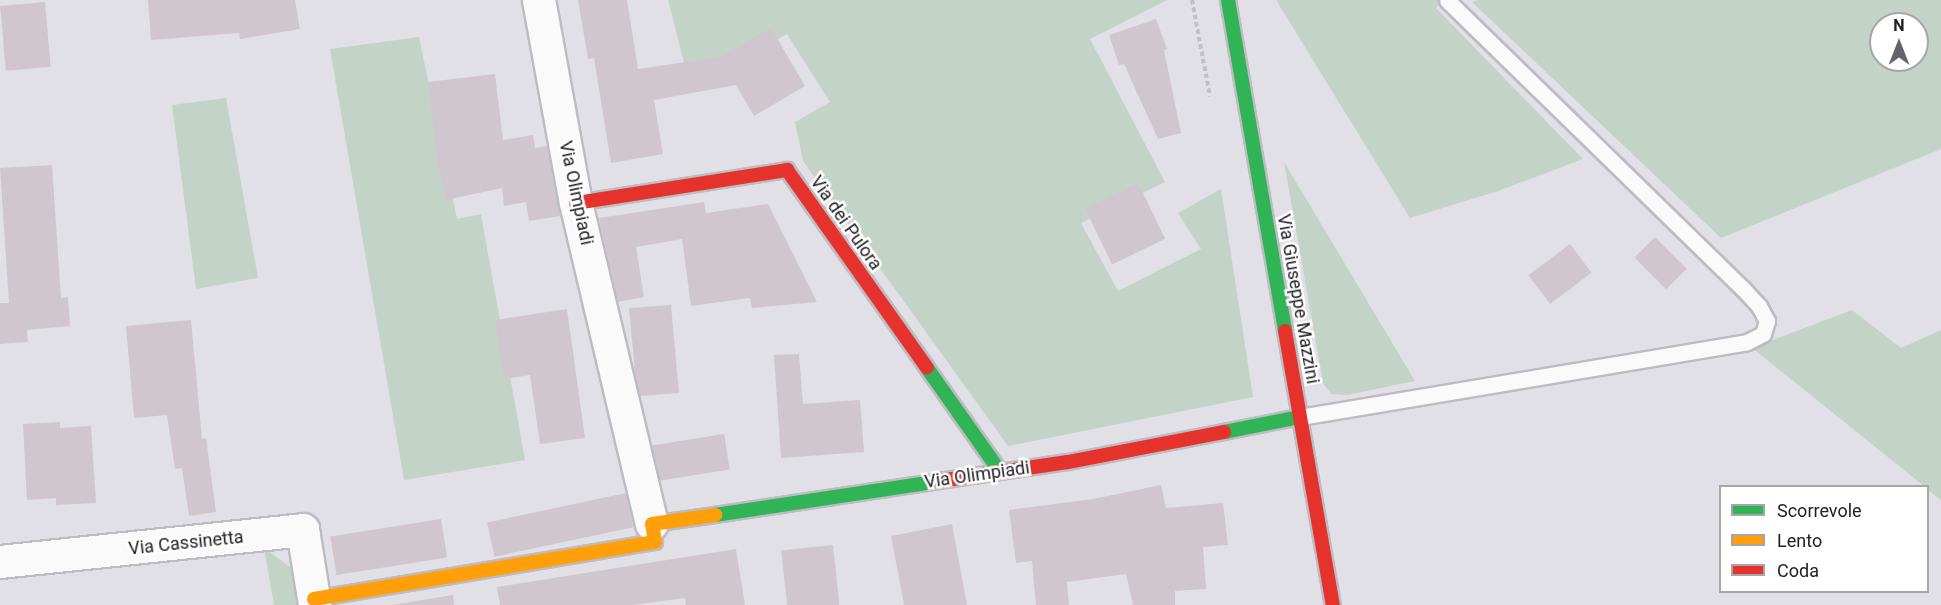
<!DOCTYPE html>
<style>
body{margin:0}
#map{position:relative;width:1941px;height:605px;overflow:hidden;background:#e0e0e6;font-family:Roboto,sans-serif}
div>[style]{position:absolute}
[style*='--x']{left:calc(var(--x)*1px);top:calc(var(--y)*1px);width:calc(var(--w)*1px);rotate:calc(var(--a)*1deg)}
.green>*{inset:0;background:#c4d3c8}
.building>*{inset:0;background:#d0c7ce;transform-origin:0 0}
.path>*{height:4px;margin-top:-2px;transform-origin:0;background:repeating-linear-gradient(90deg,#c1c0c3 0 4.5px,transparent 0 7.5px)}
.roads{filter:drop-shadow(2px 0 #bdbcc2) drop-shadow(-2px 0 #bdbcc2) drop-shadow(0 2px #bdbcc2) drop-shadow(0 -2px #bdbcc2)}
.lane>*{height:15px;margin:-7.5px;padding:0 7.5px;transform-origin:7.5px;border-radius:7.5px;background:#fafafb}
.street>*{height:32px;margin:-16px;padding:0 16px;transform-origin:16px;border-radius:16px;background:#fafafb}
.fast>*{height:14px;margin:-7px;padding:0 7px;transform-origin:7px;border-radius:7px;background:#30b455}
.slow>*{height:14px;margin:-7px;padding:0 7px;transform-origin:7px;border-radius:7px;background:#ff9f0a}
.jam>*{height:14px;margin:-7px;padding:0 7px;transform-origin:7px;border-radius:7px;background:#e5322d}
span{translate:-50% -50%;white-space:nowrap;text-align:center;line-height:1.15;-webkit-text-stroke:5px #fff;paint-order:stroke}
.street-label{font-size:18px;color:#212025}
.legend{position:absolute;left:1719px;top:485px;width:210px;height:108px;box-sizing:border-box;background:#fff;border:2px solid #a6a6a8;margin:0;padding:8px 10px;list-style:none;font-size:18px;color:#212025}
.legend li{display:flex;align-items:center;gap:12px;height:30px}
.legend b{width:30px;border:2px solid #a6a6a8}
.north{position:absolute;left:1869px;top:12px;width:60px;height:60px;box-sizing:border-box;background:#fff;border:2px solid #a6a6a8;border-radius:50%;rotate:0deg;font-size:16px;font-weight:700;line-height:24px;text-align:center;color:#212025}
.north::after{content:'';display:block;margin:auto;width:21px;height:27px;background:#646369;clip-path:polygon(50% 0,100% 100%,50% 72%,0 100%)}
</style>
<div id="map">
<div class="green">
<div style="clip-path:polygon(668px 0,1167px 0,1090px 39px,1165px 182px,1081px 223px,1118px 291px,1201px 249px,1178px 213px,1221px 189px,1253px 397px,1008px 446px,803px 161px,795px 122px,830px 102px,787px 34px,736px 63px,686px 70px)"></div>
<div style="clip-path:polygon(1276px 0,1441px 0,1436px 8px,1583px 159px,1498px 191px,1410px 218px)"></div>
<div style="clip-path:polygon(evenodd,1479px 0,1941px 0,1941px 149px,1721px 238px,1472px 2px,1479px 0,1881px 24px,1917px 24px,1917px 60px,1881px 60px,1881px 24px)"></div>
<div style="clip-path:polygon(419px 37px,457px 219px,481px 214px,525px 460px,404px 480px,330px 49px)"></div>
<div style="clip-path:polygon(226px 98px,258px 278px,196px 289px,172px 105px)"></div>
<div style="clip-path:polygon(1284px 162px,1415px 381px,1347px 395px,1331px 394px,1323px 383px)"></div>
<div style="clip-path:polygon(1852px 310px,1901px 348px,1941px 330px,1941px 500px,1928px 490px,1928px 486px,1924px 486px,1752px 348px)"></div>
<div style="clip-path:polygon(264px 548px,300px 574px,304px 605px,274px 605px)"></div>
</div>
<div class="building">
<div style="clip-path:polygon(148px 0,295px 0,300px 29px,240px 39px,239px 33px,151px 40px)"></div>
<div style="clip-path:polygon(578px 0,627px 0,638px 69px,720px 57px,771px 28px,805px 86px,754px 116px,736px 85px,654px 100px,663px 154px,611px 163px,594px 58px,588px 59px)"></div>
<div style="left:45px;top:2px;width:65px;height:45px;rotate:85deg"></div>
<div style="clip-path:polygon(1156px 19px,1167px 49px,1164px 50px,1181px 133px,1158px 139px,1124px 64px,1119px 65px,1109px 35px)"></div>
<div style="clip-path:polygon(495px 74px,503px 140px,533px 135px,535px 148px,547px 146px,560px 216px,529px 221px,526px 202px,504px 206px,502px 188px,446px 200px,438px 165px,428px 82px)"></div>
<div style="clip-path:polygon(52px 165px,61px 298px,68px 297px,70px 326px,27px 330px,28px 342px,0 344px,0 303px,9px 303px,0 168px)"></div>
<div style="left:1138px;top:183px;width:62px;height:59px;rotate:64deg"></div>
<div style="clip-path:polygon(704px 202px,706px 213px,768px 204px,817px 302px,752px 308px,750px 298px,691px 306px,682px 239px,636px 247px,644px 297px,618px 302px,599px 218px)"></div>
<div style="left:1655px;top:237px;width:45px;height:29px;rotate:45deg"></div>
<div style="left:1570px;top:244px;width:36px;height:52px;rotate:53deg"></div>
<div style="clip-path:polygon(671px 305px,679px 393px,640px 396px,635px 372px,629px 308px)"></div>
<div style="clip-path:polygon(567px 309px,585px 438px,540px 444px,530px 375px,504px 379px,495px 320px)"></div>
<div style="clip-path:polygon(191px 320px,202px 439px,206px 438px,216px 512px,189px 516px,182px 468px,175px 469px,167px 415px,134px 418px,126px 326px)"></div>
<div style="clip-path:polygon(799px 354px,803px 404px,860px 400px,864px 452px,781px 458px,774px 355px)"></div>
<div style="clip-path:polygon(60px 422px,60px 428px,91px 426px,96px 503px,56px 505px,56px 498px,27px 500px,23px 424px)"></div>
<div style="left:724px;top:434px;width:36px;height:73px;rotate:81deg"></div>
<div style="clip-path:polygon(1161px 485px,1166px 508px,1223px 503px,1228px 545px,1203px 547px,1206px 589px,1175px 591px,1175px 605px,1133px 605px,1126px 574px,1067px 582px,1069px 605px,1036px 605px,1032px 561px,1016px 563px,1009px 510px,1093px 499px)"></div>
<div style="left:626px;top:493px;width:35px;height:142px;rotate:78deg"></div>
<div style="left:441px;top:519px;width:39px;height:112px;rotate:81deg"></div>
<div style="clip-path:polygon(952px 524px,967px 605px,904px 605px,891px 536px)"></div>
<div style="left:833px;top:545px;width:60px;height:52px;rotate:84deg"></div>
<div style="clip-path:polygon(736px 549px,745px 605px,686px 605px,685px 598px,633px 605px,500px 605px,497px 587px)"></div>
<div style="clip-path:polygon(453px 595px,454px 605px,392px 605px)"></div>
</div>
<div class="path">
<div style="--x:1192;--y:0;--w:98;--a:79.4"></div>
</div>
<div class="roads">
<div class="lane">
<div style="--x:1300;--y:417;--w:453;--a:-9.5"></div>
<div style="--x:1747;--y:342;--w:18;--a:-27"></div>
<div style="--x:1763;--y:334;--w:14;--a:-73"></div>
<div style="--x:1767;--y:321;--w:17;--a:-118"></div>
<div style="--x:1759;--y:306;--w:25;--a:-133"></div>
<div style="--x:1742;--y:288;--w:412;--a:-135.7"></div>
</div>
<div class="street">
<div style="--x:539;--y:0;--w:206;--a:79.7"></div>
<div style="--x:576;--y:203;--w:330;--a:76.7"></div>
<div style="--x:0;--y:562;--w:305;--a:-6"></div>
<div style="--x:303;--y:530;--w:76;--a:80.9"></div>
</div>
<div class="fast">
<div style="--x:1228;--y:0;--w:336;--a:80.2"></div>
<div style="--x:927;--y:368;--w:125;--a:54.8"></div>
<div style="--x:1224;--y:432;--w:77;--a:-11.2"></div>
<div style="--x:715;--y:515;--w:227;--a:-8.6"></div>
</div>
<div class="slow">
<div style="--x:314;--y:599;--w:346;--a:-9.5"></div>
<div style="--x:655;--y:542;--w:18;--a:-99"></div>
<div style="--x:652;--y:524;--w:64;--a:-8.1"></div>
</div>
<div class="jam">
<div style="--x:576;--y:203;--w:214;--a:-8.9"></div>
<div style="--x:787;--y:170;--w:242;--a:54.7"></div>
<div style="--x:1285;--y:331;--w:278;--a:80.1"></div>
<div style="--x:939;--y:481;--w:130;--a:-8.4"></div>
<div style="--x:1068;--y:462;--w:159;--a:-10.9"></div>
</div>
</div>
<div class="street-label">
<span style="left:576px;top:193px;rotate:78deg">Via Olimpiadi</span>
<span style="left:846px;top:223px;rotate:55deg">Via dei Pulora</span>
<span style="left:1298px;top:299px;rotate:80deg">Via Giuseppe Mazzini</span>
<span style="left:977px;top:475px;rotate:-8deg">Via Olimpiadi</span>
<span style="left:186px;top:543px;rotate:-6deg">Via Cassinetta</span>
</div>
<ul class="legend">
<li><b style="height:8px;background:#30b455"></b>Scorrevole</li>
<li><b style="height:8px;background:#ff9f0a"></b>Lento</li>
<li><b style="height:8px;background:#e5322d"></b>Coda</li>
</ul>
<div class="north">N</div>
</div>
